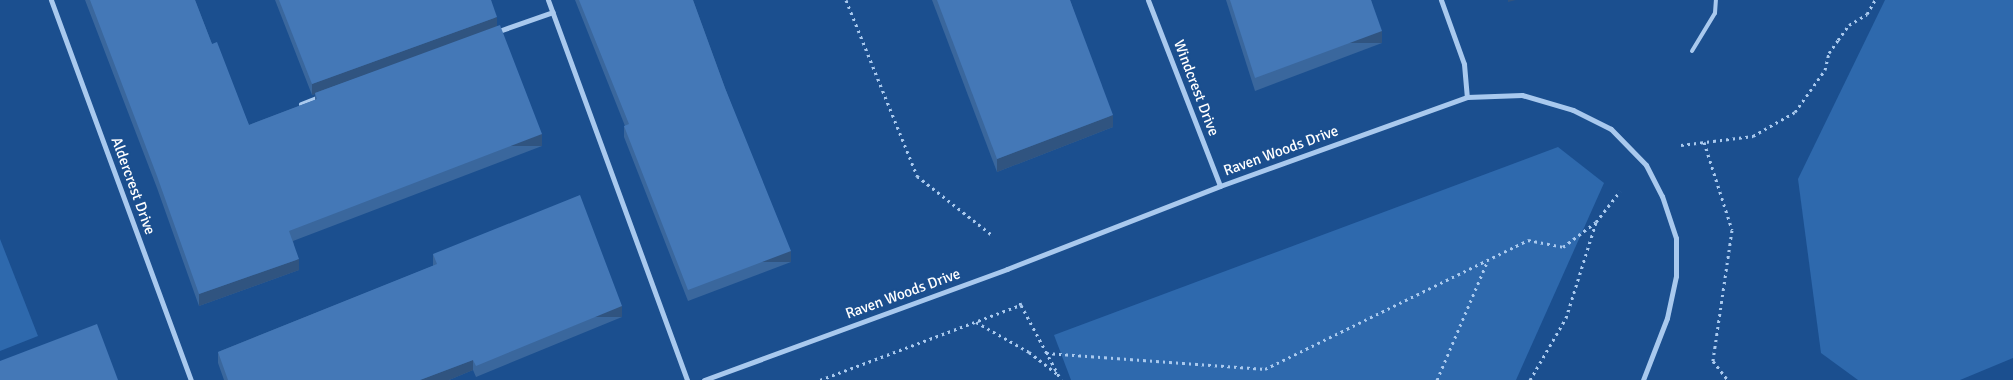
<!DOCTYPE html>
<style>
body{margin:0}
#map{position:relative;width:2013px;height:380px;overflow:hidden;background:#1b4f8f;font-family:Signika,sans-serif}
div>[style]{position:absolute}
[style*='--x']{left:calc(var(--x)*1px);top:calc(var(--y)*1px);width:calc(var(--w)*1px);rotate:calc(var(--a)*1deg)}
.green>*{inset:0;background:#2e69ad}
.path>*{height:3px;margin-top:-1.5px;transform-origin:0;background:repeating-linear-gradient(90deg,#a9c9ee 0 2.5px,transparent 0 6.5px)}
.service>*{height:4px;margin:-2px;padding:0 2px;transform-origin:2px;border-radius:2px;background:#a9c9ee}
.minor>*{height:5px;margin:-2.5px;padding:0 2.5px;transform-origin:2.5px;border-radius:2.5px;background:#a9c9ee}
.wall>*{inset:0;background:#3a679d}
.shaded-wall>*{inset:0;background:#305480;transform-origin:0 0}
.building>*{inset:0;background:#4478b7}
span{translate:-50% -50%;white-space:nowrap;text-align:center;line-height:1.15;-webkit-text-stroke:4.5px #1b4f8f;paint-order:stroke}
.street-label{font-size:15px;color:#fff}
</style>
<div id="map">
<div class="green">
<div style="clip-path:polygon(1885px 0,2013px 0,2013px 358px,1960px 380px,1858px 380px,1821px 353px,1798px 179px)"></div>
<div style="clip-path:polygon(1558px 147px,1604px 183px,1516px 380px,1071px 380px,1054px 335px)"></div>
<div style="clip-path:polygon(0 239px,38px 336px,0 351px)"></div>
</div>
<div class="path">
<div style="--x:846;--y:0;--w:190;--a:68"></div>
<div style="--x:917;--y:176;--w:95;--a:38.2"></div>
<div style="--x:1704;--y:142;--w:92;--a:72.3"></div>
<div style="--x:1732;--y:230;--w:132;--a:98.3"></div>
<div style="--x:1713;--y:361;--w:24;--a:52"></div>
<div style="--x:1681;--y:145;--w:73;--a:-7.1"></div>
<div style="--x:1753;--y:136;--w:48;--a:-29.7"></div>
<div style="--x:1795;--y:112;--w:52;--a:-54.5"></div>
<div style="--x:1825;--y:70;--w:17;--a:-77"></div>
<div style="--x:1829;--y:53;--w:16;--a:-55"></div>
<div style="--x:1838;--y:40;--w:19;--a:-54"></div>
<div style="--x:1849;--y:25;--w:21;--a:-31"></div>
<div style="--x:1867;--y:14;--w:16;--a:-60"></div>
<div style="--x:1021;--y:305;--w:85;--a:61.9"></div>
<div style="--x:976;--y:322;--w:61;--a:29.5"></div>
<div style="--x:1029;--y:352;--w:37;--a:38"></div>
<div style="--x:1046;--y:353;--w:220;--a:4.2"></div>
<div style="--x:1265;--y:369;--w:293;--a:-26.1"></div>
<div style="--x:1528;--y:240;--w:36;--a:11"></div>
<div style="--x:1563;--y:247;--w:41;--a:-37.1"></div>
<div style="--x:820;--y:380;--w:215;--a:-20.5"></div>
<div style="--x:1021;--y:305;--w:4;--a:-117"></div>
<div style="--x:1437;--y:380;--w:130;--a:-67"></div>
<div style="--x:1530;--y:380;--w:72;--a:-59.9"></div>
<div style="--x:1566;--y:318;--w:101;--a:-72.6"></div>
<div style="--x:1596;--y:222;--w:39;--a:-52"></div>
</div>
<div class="service">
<div style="--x:1692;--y:51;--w:44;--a:-58.8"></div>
<div style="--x:1715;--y:13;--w:13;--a:-86"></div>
</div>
<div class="minor">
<div style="--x:51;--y:0;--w:405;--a:69.8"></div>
<div style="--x:548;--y:0;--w:405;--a:69.9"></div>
<div style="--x:1148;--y:0;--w:199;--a:68.8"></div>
<div style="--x:1441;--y:0;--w:68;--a:70.2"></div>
<div style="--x:1464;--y:64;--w:33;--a:85"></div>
<div style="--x:496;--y:32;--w:60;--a:-19.3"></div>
<div style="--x:301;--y:104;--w:19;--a:-21"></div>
<div style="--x:704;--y:380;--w:323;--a:-20.1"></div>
<div style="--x:1007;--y:269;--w:229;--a:-21.3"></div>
<div style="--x:1220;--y:186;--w:263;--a:-19.8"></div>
<div style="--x:1467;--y:97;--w:55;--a:-2.1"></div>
<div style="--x:1522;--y:95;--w:53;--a:16.4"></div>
<div style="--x:1573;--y:110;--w:42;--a:26.6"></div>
<div style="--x:1611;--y:129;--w:50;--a:45.8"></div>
<div style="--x:1646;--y:165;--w:35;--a:63"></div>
<div style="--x:1662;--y:196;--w:44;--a:71.6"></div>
<div style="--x:1676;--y:238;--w:38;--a:90"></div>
<div style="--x:1676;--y:276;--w:43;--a:102.1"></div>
<div style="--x:1667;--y:318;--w:66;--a:111.2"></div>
</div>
<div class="wall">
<div style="clip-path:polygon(85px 0,195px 0,212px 44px,249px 125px,315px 100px,315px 94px,312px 95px,275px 0,491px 0,497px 26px,542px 146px,293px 241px,299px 270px,199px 306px,157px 188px)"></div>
<div style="clip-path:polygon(575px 0,693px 0,725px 88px,791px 262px,688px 301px,624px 137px,624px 126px,625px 126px)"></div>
<div style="clip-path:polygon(932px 0,1070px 0,1113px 127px,997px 172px)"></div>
<div style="clip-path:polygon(1226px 0,1371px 0,1382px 43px,1255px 91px)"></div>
<div style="clip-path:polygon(433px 254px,622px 317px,476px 377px,473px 370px,449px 380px,224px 380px,218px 363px,218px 352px,433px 266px)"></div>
</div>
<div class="shaded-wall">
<div style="clip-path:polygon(1508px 0,1516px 0,1508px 2px)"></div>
<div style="clip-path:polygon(497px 17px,497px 28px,315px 93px,315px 94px,312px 95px,312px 84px)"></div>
<div style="left:1382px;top:31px;width:12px;height:135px;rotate:90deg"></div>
<div style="clip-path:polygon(1113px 115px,1113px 127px,997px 172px,997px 159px)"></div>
<div style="left:542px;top:134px;width:12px;height:271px;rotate:90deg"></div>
<div style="left:791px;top:251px;width:11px;height:110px;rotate:90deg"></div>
<div style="clip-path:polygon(299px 259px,299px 270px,199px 306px,199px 294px)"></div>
<div style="left:622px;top:306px;width:11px;height:158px;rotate:90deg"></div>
<div style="clip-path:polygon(473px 360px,473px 370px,449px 380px,420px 380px)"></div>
</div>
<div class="building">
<div style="clip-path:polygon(90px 0,195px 0,212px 44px,217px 42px,249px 125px,317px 99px,315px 93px,500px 25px,542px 134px,289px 231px,299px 259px,199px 294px,157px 176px)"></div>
<div style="clip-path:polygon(279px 0,491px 0,497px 17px,312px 84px)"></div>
<div style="clip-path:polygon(579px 0,693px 0,725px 88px,791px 251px,688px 290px,624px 126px,629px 124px)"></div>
<div style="clip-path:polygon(937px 0,1070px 0,1113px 115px,997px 159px)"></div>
<div style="clip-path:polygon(1230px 0,1371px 0,1382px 31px,1255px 78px)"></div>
<div style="clip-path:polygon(580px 195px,622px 306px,476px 366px,473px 360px,420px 380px,228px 380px,218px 352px,437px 264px,433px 254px)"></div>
<div style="clip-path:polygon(97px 324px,118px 380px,0 380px,0 361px)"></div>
</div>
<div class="street-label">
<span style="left:1196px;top:88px;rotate:69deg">Windcrest Drive</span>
<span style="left:1281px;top:151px;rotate:-20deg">Raven Woods Drive</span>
<span style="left:133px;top:186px;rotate:70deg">Aldercrest Drive</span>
<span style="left:903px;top:294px;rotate:-20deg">Raven Woods Drive</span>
</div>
</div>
